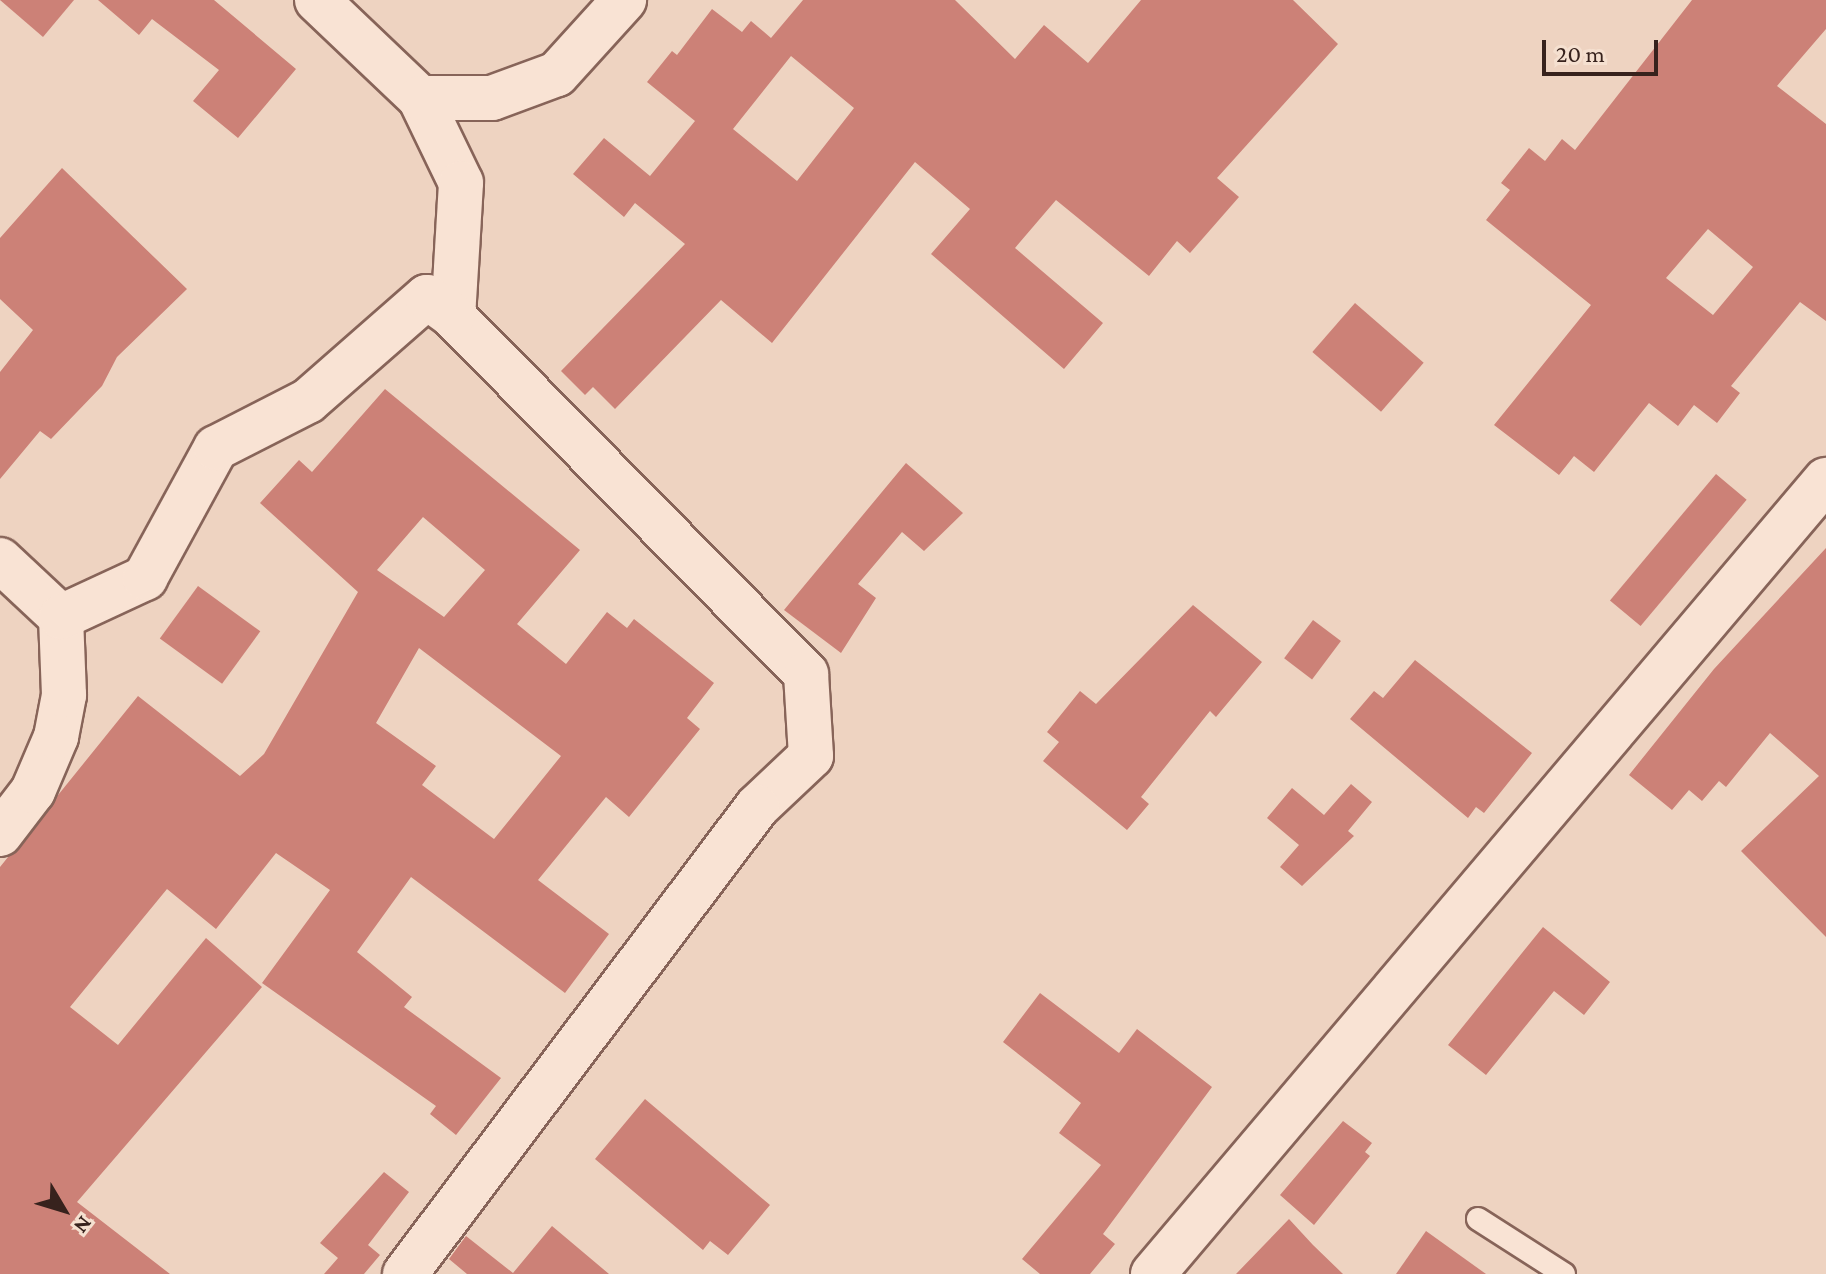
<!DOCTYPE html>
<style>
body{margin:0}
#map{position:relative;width:1826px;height:1274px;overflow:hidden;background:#eed3c1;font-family:"Crimson Pro",serif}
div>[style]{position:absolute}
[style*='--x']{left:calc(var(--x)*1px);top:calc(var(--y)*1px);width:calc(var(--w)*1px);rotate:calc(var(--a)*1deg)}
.building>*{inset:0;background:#cc8177;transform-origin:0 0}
.roads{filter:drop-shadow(2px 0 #876459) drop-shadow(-2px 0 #876459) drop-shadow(0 2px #876459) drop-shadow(0 -2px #876459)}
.service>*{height:22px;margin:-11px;padding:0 11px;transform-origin:11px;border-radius:11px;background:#f9e3d4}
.minor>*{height:44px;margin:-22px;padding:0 22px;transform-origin:22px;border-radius:22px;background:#f9e3d4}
span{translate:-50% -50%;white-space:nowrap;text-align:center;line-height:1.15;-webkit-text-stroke:7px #f5e0d0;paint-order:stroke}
.north{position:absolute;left:24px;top:1170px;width:80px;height:80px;-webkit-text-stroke:6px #f5e0d0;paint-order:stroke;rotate:128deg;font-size:22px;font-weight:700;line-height:32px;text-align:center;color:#37221d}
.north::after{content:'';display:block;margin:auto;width:28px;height:36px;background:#37221d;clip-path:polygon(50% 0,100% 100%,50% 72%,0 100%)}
.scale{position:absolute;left:1542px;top:40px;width:116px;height:36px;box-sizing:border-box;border:4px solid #37221d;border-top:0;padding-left:10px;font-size:24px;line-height:28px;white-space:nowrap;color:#37221d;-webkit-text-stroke:6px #f5e0d0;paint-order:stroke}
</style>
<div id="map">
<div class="building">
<div style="clip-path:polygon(0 0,74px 0,43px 37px)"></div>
<div style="clip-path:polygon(98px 0,214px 0,296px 69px,238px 138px,193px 101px,219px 70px,152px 19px,139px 35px)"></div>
<div style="clip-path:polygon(evenodd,803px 0,955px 0,1015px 59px,1044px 25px,1088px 63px,1141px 0,1293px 0,1338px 44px,1217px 178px,1239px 197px,1190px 253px,1177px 241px,1149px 276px,1056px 200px,1015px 248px,1103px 323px,1064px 369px,931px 254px,970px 209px,915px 162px,772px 343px,721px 300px,615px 409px,593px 387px,585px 395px,561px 371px,685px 244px,635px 203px,624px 217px,573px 174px,604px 138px,650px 176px,695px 121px,647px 82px,672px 51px,677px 55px,712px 9px,742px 32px,751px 21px,771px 38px,803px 0,791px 56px,854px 108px,797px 181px,733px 129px,791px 56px)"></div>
<div style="clip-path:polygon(evenodd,1692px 0,1826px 0,1826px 29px,1777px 86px,1826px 124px,1826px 321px,1800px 302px,1731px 386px,1740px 393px,1717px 423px,1694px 405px,1678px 426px,1649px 403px,1594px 472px,1574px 456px,1559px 475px,1494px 425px,1591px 305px,1486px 220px,1510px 190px,1501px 183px,1529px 148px,1545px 161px,1562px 139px,1575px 150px,1692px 0,1708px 229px,1753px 267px,1713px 315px,1666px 278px,1708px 229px)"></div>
<div style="clip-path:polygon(62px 168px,187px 289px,117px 357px,102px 386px,51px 439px,40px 431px,0 479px,0 372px,33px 330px,0 299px,0 238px)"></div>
<div style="left:1355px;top:303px;width:91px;height:65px;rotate:41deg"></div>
<div style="clip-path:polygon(evenodd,385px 389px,580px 550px,517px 624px,566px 664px,607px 612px,627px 628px,634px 619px,714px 683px,687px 718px,700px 729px,629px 817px,606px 797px,538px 880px,609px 934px,565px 993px,411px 877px,357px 952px,412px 997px,404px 1007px,501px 1078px,456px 1135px,430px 1114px,436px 1106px,262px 983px,330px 890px,276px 853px,216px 929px,167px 889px,70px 1007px,118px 1045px,206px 938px,262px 987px,77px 1202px,170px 1274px,0 1274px,0 867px,138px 696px,240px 776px,264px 754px,358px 592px,260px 503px,299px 460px,312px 472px,385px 389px,423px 517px,485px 570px,444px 617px,377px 570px,423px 517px,385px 389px,419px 648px,561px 756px,494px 839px,422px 785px,436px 766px,376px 723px,419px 648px)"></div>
<div style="clip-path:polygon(906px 463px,963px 513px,924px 551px,902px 532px,858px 584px,876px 598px,841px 653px,784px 610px)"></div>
<div style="left:1716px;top:474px;width:40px;height:165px;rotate:40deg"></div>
<div style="clip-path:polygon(1826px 548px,1826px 937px,1741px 851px,1819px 776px,1770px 733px,1726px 787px,1719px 781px,1702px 801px,1689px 790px,1672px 810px,1629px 775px,1714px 669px)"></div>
<div style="left:198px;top:586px;width:77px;height:65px;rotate:36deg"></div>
<div style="clip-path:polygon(1193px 605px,1262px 662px,1216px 717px,1210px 711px,1141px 797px,1149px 804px,1127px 830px,1043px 761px,1059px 742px,1047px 732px,1080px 691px,1096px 704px)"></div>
<div style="left:1313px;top:620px;width:35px;height:48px;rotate:37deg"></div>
<div style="clip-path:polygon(1415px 660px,1532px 753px,1484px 813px,1476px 807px,1468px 818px,1350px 719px,1374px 691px,1383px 698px)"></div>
<div style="clip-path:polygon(1351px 784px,1372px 802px,1348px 831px,1354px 836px,1302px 886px,1280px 867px,1299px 845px,1267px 818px,1292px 788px,1324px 815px)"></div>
<div style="clip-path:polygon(1543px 927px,1610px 982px,1584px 1015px,1554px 991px,1486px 1075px,1448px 1045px)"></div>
<div style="clip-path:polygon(1040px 993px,1119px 1053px,1137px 1029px,1212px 1087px,1103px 1234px,1115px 1244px,1090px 1274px,1040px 1274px,1022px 1259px,1101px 1165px,1059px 1133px,1081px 1103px,1003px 1042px)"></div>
<div style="clip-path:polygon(645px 1099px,770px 1205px,728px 1255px,710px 1241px,703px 1250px,595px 1159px)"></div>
<div style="clip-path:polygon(1343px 1121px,1372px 1143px,1365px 1152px,1370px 1156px,1314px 1225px,1280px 1195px)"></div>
<div style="clip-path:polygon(384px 1172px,409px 1192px,368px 1245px,380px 1255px,364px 1274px,324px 1274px,338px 1258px,320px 1243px)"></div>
<div style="clip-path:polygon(1289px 1219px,1313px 1245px,1343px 1274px,1236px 1274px)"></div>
<div style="clip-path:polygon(552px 1226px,609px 1274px,467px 1274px,449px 1259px,466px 1236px,513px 1273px)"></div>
<div style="clip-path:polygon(1426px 1231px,1486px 1274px,1396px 1274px)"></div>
</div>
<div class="roads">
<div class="service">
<div style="--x:1478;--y:1219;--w:102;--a:32.6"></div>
</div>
<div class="minor">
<div style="--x:317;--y:0;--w:142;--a:43.6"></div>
<div style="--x:420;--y:98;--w:94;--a:64.2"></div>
<div style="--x:461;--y:183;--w:133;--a:93.4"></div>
<div style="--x:453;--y:316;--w:503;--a:45.4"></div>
<div style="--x:806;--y:674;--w:82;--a:86.5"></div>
<div style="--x:811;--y:756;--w:74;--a:136.6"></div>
<div style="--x:757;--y:807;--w:585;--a:127.01"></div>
<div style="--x:420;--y:98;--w:72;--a:0"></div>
<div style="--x:492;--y:98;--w:69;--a:-20.3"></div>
<div style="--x:557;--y:74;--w:100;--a:-47.8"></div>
<div style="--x:0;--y:560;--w:83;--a:43.1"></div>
<div style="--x:0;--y:834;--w:54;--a:-52.5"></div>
<div style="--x:33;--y:791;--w:59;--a:-66.9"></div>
<div style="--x:56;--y:737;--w:43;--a:-79.2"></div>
<div style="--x:64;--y:695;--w:78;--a:-92.2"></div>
<div style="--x:61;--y:617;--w:93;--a:-24.9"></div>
<div style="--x:145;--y:578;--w:148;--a:-61.4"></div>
<div style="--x:216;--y:448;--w:103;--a:-27.1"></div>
<div style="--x:308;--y:401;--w:158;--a:-41.2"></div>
<div style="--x:427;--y:297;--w:32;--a:36"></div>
<div style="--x:1153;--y:1274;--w:1041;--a:-49.72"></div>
</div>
</div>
<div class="north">N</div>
<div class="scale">20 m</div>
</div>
